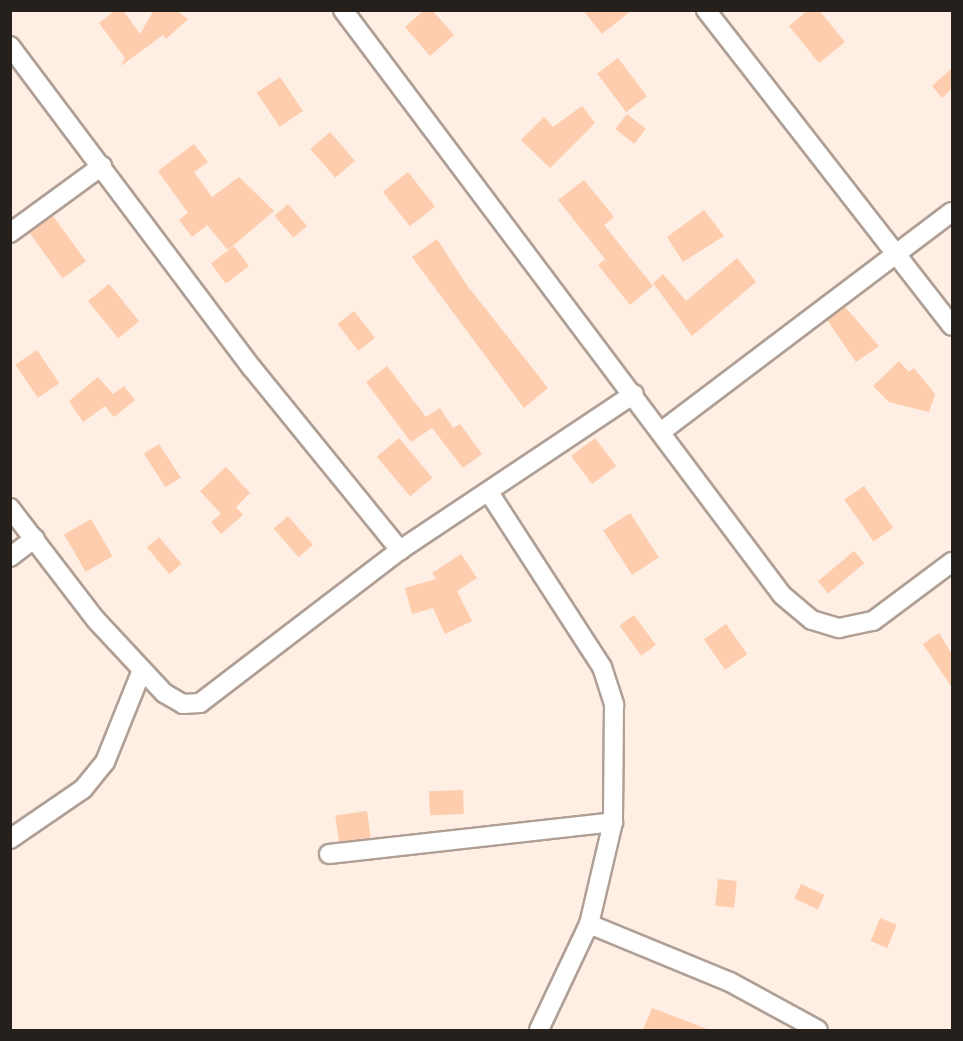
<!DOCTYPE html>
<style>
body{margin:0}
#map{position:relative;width:963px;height:1041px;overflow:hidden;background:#ffeee3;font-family:Rubik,sans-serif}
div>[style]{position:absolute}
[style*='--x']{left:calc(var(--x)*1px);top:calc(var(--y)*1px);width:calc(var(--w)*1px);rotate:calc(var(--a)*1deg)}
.building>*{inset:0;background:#fecdad;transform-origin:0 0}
.roads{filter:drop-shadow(2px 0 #af9f94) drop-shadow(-2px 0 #af9f94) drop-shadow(0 2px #af9f94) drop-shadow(0 -2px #af9f94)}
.minor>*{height:18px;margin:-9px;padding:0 9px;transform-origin:9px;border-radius:9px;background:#fff}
span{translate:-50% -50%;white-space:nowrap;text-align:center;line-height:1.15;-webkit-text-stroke:4.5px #fff;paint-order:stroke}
.frame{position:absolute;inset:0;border:12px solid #26201c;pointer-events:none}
</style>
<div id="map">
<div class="building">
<div style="clip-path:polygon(116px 10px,123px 10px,140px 34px,154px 10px,176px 10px,188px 19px,166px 39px,163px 35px,121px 66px,125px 58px,99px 23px)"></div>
<div style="clip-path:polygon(424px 10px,432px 10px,454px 35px,430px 56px,405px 27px)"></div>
<div style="clip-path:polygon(583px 10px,632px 10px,602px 34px)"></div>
<div style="clip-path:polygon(808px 10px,819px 10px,845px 42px,819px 63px,789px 26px)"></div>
<div style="left:618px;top:58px;width:48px;height:26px;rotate:53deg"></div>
<div style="clip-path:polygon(952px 68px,952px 89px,942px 98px,932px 86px)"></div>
<div style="left:280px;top:77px;width:41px;height:28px;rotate:56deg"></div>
<div style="clip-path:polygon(582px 106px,595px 123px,550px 168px,521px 140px,544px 117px,553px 127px)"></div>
<div style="left:627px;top:114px;width:24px;height:19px;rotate:38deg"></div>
<div style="left:330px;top:132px;width:38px;height:26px;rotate:49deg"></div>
<div style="clip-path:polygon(194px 144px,208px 162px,194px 172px,212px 197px,239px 177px,274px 211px,228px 250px,207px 225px,192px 237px,179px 220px,188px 213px,158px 171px)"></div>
<div style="left:408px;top:172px;width:44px;height:32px;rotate:52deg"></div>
<div style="clip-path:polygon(584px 180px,614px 217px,604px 225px,653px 286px,630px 305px,598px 265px,605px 259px,558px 200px)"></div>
<div style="left:288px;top:204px;width:29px;height:18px;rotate:49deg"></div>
<div style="clip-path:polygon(704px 210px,724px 236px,683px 262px,667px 237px)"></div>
<div style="left:53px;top:216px;width:56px;height:29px;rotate:54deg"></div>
<div style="clip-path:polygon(437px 239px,466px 284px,548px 388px,524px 408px,412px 257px)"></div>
<div style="left:234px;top:246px;width:25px;height:29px;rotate:53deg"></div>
<div style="clip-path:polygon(737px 258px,756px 282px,692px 336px,653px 283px,663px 274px,686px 301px)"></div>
<div style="left:109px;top:284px;width:48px;height:27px;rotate:51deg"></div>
<div style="clip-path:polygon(845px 307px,879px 346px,856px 362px,827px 320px)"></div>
<div style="left:354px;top:311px;width:34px;height:21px;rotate:52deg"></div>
<div style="left:37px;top:350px;width:40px;height:26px;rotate:56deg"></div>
<div style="clip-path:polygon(899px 361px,909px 372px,914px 368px,935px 394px,929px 412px,889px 402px,873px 386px)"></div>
<div style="clip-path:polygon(387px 366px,426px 417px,440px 408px,453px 428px,460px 424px,482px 454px,463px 468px,432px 428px,411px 442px,366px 382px)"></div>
<div style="clip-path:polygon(98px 377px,113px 394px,124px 386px,135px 400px,114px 417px,105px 406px,83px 422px,69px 401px)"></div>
<div style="left:399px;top:438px;width:52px;height:29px;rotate:50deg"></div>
<div style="left:595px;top:438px;width:35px;height:30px;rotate:53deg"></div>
<div style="left:159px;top:444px;width:40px;height:18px;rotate:57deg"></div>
<div style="clip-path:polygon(226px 467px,250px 493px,236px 507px,243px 515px,221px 534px,211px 522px,221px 514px,200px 491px)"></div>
<div style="left:864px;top:486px;width:51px;height:24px;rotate:55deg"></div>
<div style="left:630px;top:513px;width:53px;height:32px;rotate:57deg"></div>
<div style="left:288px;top:516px;width:38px;height:19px;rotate:49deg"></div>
<div style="left:91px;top:519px;width:43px;height:31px;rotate:60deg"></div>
<div style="left:159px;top:537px;width:35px;height:16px;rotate:50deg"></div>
<div style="left:854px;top:551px;width:16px;height:47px;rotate:50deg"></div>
<div style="clip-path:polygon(461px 554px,477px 578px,457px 591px,472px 621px,445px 634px,433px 608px,412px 614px,405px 588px,436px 579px,432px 573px)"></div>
<div style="left:634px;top:615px;width:37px;height:18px;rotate:54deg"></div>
<div style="left:726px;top:624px;width:37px;height:27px;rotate:55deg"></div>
<div style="clip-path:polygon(939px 633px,952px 654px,952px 688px,923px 644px)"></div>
<div style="left:463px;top:790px;width:24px;height:34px;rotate:88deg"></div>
<div style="left:367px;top:811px;width:27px;height:32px;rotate:82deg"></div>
<div style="left:718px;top:879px;width:19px;height:27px;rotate:6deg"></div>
<div style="left:801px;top:884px;width:26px;height:16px;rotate:25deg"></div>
<div style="left:880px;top:918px;width:18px;height:25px;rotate:22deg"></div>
<div style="clip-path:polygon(652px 1008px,707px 1029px,707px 1030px,643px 1030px)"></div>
</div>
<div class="roads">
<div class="minor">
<div style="--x:343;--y:10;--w:731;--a:53.11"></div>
<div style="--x:782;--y:595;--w:39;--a:40"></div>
<div style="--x:812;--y:620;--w:28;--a:17"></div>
<div style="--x:839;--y:628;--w:35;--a:-12"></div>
<div style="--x:873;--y:621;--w:99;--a:-36.8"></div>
<div style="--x:706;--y:10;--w:400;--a:52.1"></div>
<div style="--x:10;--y:46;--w:403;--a:53.1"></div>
<div style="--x:252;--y:368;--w:235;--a:50.9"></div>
<div style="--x:10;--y:233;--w:114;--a:-36.1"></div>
<div style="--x:662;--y:431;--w:363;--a:-37.1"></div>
<div style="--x:490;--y:494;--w:206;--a:57.1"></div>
<div style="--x:602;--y:667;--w:40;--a:72"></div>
<div style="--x:614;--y:705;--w:117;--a:90.5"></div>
<div style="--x:613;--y:822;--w:105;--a:103.2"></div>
<div style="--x:589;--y:924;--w:117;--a:115.3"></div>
<div style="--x:10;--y:508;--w:141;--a:52.5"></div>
<div style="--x:96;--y:620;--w:100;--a:47"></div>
<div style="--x:164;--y:693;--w:22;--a:30"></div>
<div style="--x:183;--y:704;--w:17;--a:-3"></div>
<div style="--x:200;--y:703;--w:252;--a:-37.4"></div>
<div style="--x:400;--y:550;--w:281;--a:-33.7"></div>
<div style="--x:10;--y:557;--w:31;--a:-37"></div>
<div style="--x:10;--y:839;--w:88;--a:-34.4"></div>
<div style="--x:83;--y:789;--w:35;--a:-51"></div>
<div style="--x:105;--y:762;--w:99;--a:-68.1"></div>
<div style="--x:329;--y:854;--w:286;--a:-6.4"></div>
<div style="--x:589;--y:924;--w:152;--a:22.4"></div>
<div style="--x:730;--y:982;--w:100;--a:28.6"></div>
</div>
</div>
<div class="frame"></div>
</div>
